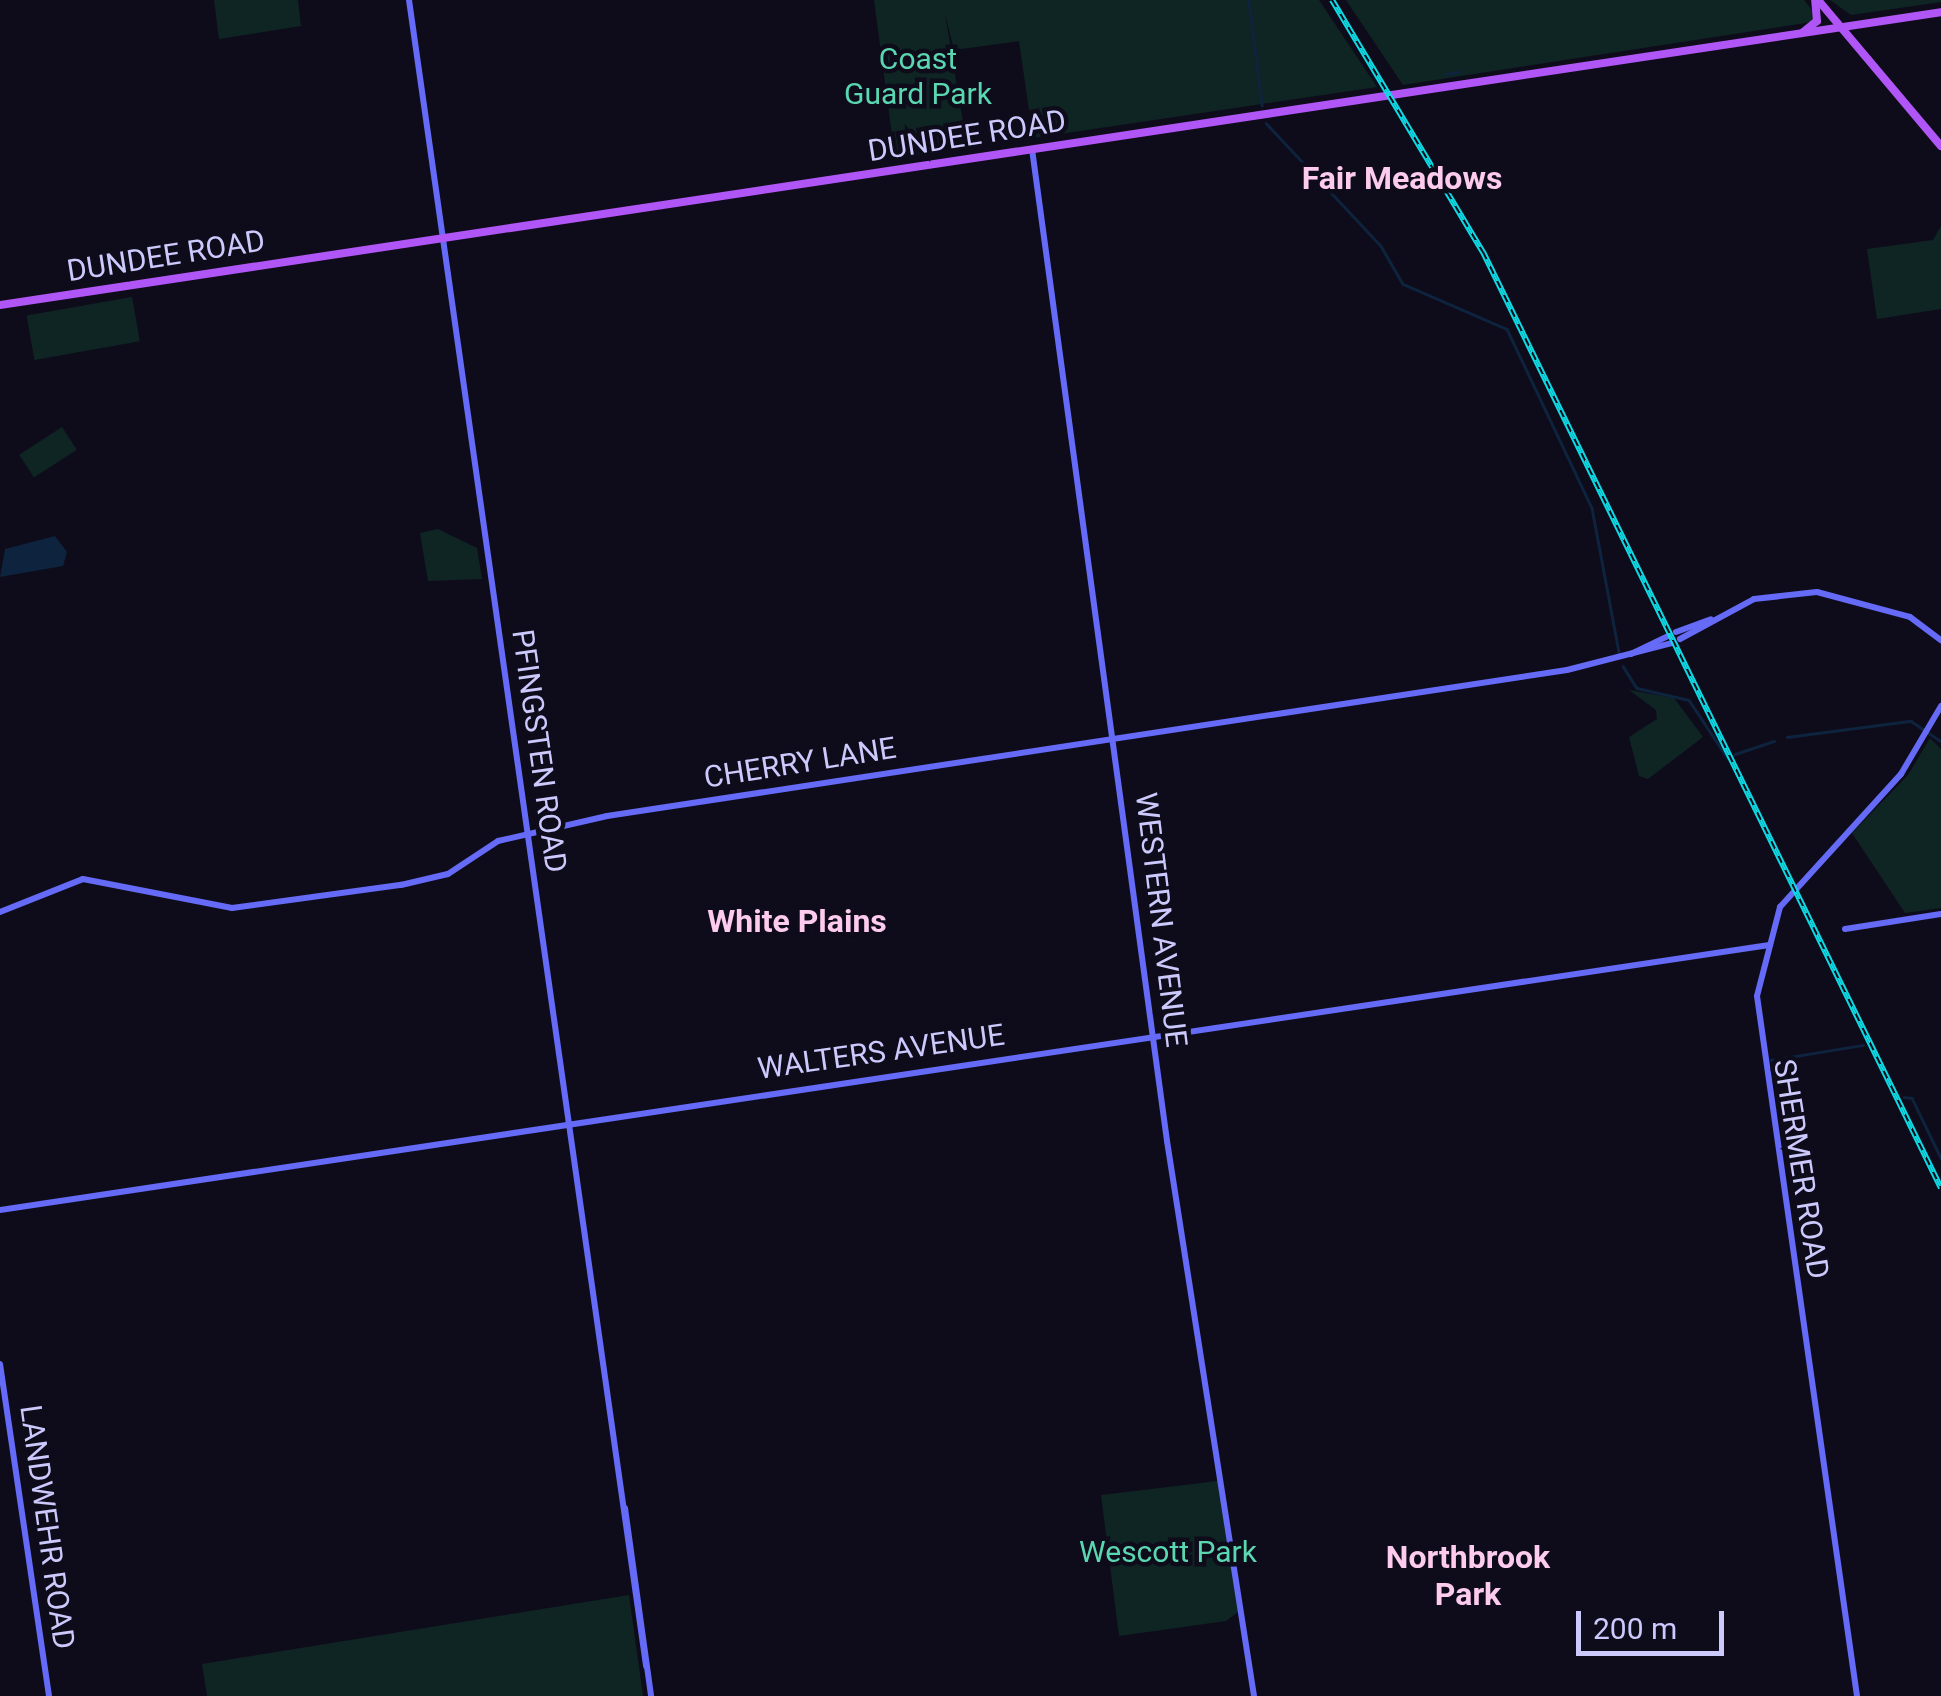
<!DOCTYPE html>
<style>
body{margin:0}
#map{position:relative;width:1941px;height:1696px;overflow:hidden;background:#0e0c1b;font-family:Roboto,sans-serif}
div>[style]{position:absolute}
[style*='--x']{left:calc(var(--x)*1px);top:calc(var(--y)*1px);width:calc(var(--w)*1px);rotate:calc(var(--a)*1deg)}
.green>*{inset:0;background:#0f2523;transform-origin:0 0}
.water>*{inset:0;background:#0e233d}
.stream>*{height:2.5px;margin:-1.25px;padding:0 1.25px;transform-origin:1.25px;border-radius:1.25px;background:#0e233d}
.secondary>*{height:6px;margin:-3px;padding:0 3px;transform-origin:3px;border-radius:3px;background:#656af7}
.primary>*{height:8px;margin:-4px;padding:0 4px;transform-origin:4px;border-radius:4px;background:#b156f6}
.rail>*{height:6px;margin-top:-3px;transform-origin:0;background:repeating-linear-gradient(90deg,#0e0c1b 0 8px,#0cdbe5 0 16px);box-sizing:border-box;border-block:2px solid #0cdbe5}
span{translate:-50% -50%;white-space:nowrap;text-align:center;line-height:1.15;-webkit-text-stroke:9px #0e0c1b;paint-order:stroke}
.park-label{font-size:30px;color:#5ad7b1}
.street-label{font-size:30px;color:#ccc9fc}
.neighbourhood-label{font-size:32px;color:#fccbed;font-weight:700}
.scale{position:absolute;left:1576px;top:1611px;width:148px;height:45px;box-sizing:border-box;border:5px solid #ccc9fc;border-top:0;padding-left:12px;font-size:30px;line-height:35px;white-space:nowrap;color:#ccc9fc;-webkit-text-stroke:8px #0e0c1b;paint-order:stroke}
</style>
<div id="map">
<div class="green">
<div style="clip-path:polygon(214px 0,298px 0,301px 26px,219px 39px)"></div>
<div style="clip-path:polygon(874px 0,1319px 0,1377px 87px,1033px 138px,1019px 41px,954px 50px,945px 13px,967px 147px,895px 158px)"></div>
<div style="clip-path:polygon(1346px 0,1804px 0,1816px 15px,1812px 22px,1403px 85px)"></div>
<div style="clip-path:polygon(1830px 0,1941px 0,1941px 2px,1851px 15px)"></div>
<div style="clip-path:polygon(1941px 226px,1941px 309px,1877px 319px,1867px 249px,1933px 240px)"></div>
<div style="left:132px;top:297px;width:45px;height:107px;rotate:80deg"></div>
<div style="left:62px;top:427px;width:27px;height:51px;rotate:57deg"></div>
<div style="clip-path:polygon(438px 529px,477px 548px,482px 579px,428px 581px,420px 533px)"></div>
<div style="clip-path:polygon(1629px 690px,1674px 698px,1703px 737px,1648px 779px,1639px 776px,1629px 737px,1657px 719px,1656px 710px)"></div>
<div style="clip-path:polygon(1930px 738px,1941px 749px,1941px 908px,1905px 913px,1852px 833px,1908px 775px)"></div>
<div style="clip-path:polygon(1218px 1481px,1238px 1612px,1226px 1621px,1119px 1636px,1101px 1495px)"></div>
<div style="clip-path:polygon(629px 1595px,643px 1696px,207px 1696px,202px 1664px)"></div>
</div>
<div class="water">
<div style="clip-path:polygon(55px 536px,67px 552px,63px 566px,0 577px,5px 549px)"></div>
</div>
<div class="stream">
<div style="--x:1249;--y:0;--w:106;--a:82.9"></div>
<div style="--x:1446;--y:74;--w:13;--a:-9"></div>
<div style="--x:1266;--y:123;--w:168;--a:46.9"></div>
<div style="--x:1381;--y:246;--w:44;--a:59.9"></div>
<div style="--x:1403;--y:284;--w:113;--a:23.4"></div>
<div style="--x:1507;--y:329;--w:198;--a:64.6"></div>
<div style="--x:1592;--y:508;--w:147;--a:79.4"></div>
<div style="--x:1623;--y:666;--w:26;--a:58"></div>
<div style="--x:1637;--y:688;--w:53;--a:13"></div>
<div style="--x:1689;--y:700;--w:69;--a:56.3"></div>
<div style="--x:1787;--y:737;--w:125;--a:-7.4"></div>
<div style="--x:1911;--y:721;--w:36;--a:34"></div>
<div style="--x:1735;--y:754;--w:41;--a:-18.4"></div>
<div style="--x:1771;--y:1060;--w:93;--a:-9.3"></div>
<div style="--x:1904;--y:1097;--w:8;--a:7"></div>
<div style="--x:1912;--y:1098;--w:67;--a:64.2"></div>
</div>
<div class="secondary">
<div style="--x:409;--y:0;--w:1683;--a:81.9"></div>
<div style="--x:1032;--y:149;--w:1001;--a:82.25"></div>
<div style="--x:1167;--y:1141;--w:562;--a:81.09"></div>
<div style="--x:1676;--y:632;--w:37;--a:-20"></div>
<div style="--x:1680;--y:639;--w:84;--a:-28.4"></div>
<div style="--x:1754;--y:599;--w:63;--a:-6.3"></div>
<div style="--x:1817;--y:592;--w:96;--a:15"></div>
<div style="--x:1910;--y:617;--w:39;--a:37"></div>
<div style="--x:1631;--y:654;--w:41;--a:-25.9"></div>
<div style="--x:0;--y:912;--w:89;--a:-21.7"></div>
<div style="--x:83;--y:879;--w:152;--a:11"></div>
<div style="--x:232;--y:908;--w:171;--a:-7.8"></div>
<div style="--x:401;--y:885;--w:48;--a:-13.2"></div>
<div style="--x:448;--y:874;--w:60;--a:-33.4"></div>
<div style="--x:498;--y:841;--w:112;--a:-12.9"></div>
<div style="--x:607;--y:816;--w:971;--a:-8.65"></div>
<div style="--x:1567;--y:670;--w:108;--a:-14.4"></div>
<div style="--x:1845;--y:929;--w:97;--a:-8.9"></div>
<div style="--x:0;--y:1210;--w:1789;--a:-8.52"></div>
<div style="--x:0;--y:1364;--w:336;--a:81.6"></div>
<div style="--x:625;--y:1508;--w:190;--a:82.1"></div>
<div style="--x:1857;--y:1696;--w:707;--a:-98.13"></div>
<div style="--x:1757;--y:996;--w:92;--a:-75.5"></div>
<div style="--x:1780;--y:907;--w:180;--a:-47.7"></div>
<div style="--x:1901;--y:774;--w:79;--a:-59.5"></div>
</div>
<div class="primary">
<div style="--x:1818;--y:0;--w:191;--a:49.9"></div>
<div style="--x:1802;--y:33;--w:19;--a:-39"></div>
<div style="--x:1817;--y:21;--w:21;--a:-95"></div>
<div style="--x:0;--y:305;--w:1963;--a:-8.58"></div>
</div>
<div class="rail">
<div style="--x:1332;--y:0;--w:294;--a:59.1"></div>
<div style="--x:1483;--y:252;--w:1042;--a:63.93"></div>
</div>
<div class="park-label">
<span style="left:918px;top:76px">Coast<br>Guard Park</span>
<span style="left:1168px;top:1552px">Wescott Park</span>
</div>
<div class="street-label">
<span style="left:967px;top:136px;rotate:-9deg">DUNDEE ROAD</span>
<span style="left:166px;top:256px;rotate:-9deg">DUNDEE ROAD</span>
<span style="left:539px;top:751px;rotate:82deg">PFINGSTEN ROAD</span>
<span style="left:800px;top:763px;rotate:-9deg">CHERRY LANE</span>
<span style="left:1161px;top:920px;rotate:83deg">WESTERN AVENUE</span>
<span style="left:881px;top:1052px;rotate:-8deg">WALTERS AVENUE</span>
<span style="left:1801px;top:1169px;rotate:81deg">SHERMER ROAD</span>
<span style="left:47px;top:1527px;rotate:82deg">LANDWEHR ROAD</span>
</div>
<div class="neighbourhood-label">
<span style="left:1402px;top:178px">Fair Meadows</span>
<span style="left:797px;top:921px">White Plains</span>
<span style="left:1468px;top:1576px">Northbrook<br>Park</span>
</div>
<div class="scale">200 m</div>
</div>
